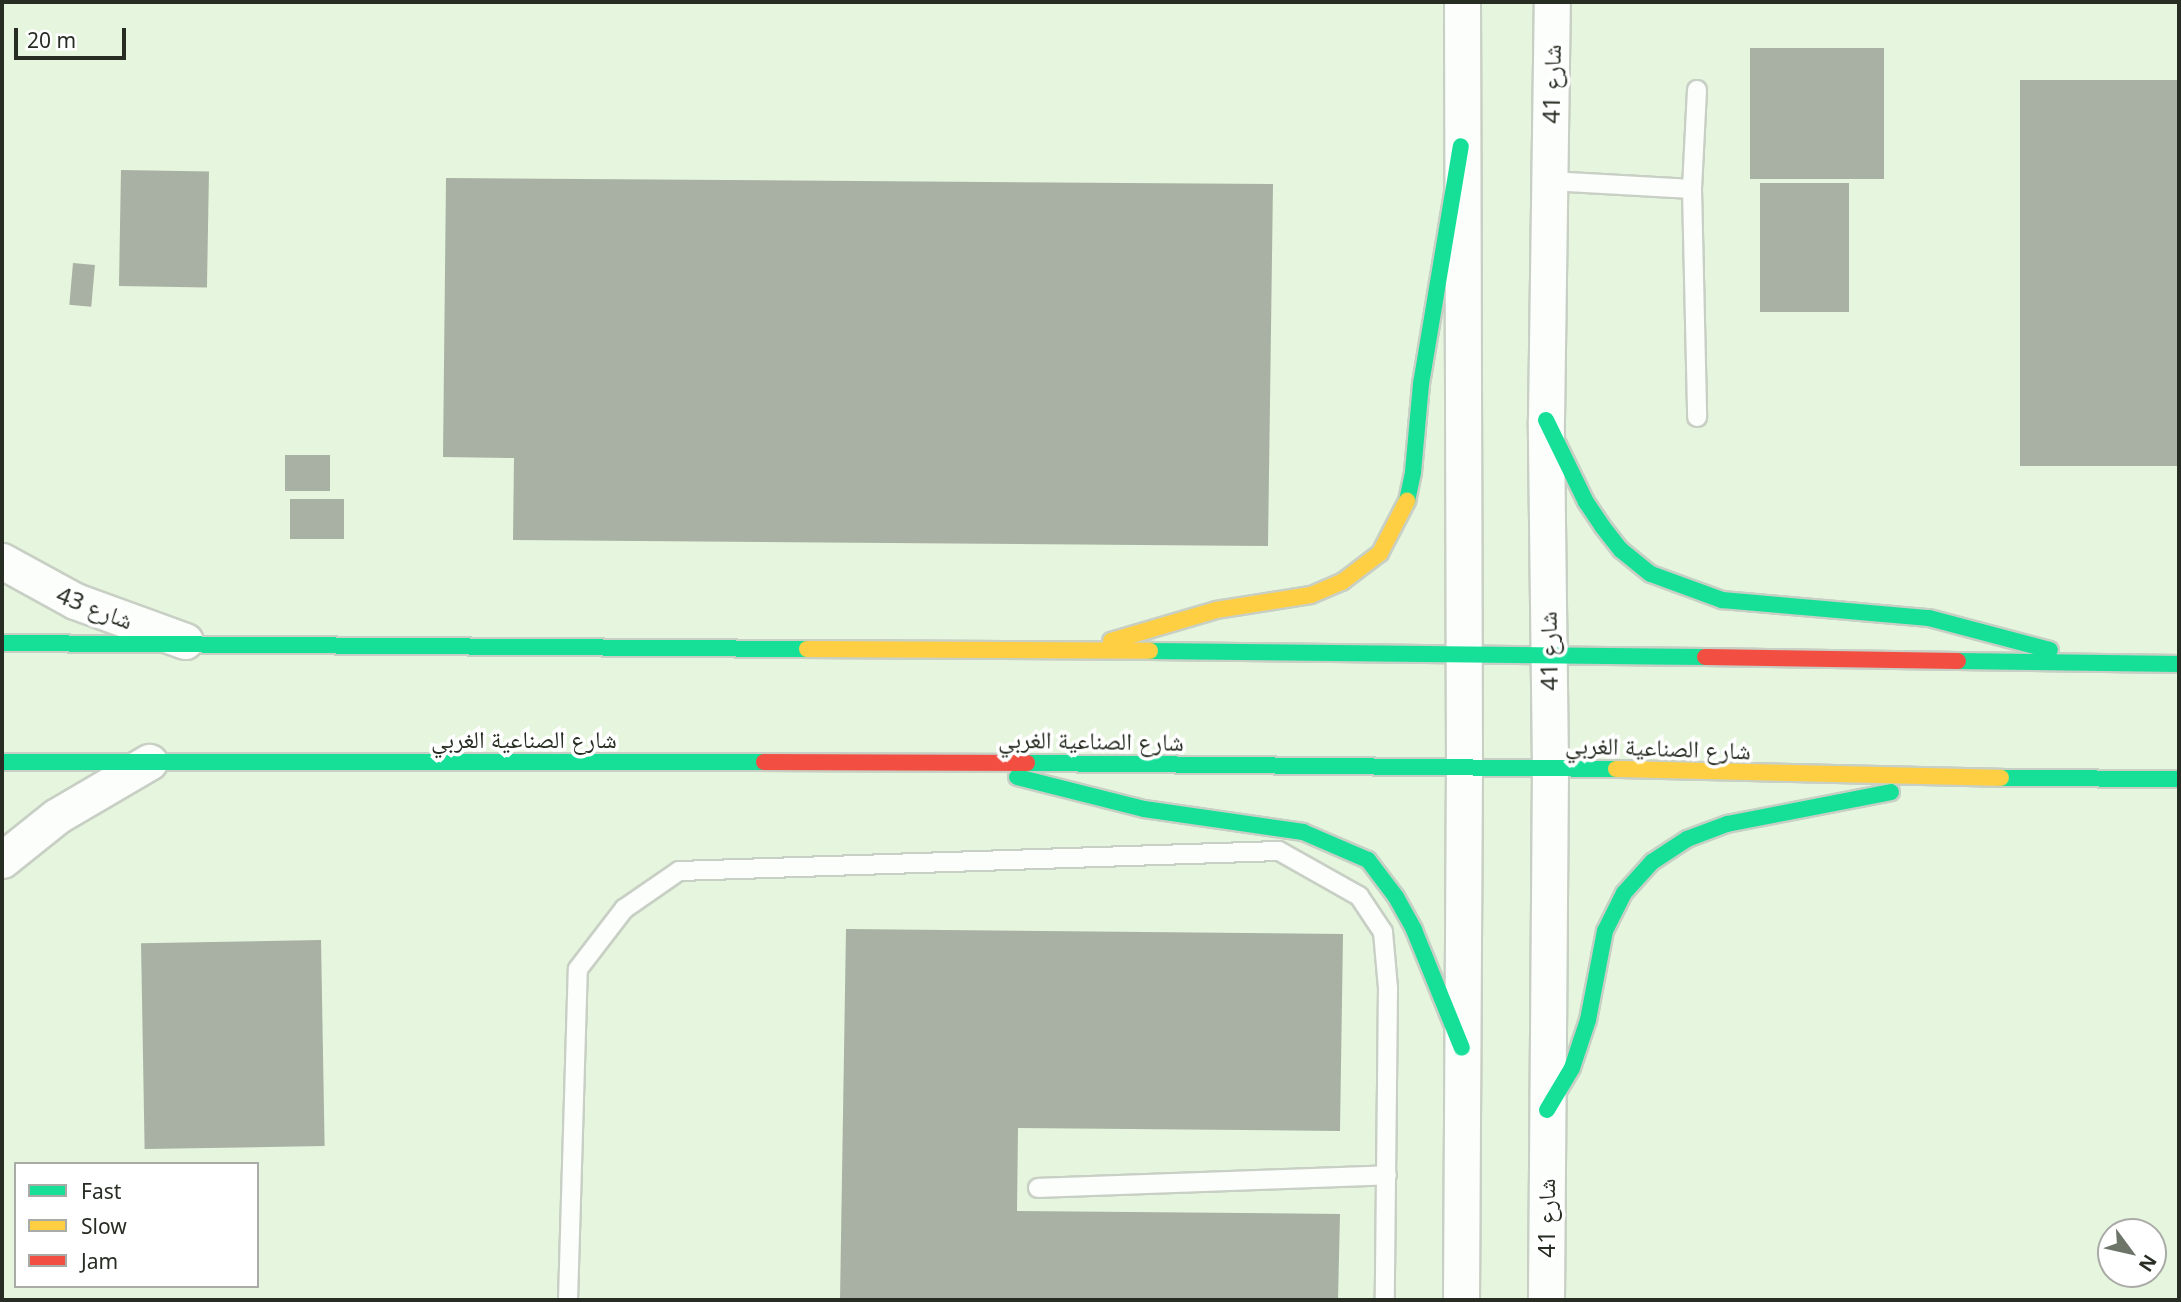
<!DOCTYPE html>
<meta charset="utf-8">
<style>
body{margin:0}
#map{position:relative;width:2181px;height:1302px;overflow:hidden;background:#eef7e9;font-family:"Noto Sans","Noto Naskh Arabic",sans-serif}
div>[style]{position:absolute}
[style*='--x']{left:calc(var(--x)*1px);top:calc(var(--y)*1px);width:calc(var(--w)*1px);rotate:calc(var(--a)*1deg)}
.built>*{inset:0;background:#e6f5dd}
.building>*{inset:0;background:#a8b1a3;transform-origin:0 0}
.roads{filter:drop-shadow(2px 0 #c8cfc4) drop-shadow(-2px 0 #c8cfc4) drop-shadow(0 2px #c8cfc4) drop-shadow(0 -2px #c8cfc4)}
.lane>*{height:18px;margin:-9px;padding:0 9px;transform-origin:9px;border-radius:9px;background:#fcfefc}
.street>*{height:35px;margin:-17.5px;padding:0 17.5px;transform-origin:17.5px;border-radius:17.5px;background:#fcfefc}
.fast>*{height:16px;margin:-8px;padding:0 8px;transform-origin:8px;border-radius:8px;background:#16e098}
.slow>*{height:16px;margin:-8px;padding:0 8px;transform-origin:8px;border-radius:8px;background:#ffcf43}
.jam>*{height:16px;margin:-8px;padding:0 8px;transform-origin:8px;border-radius:8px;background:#f24e42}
span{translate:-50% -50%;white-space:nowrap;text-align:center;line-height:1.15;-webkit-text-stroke:7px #fff;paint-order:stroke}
.street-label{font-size:24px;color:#272d23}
.frame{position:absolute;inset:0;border:4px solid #272d23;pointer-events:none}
.legend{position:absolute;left:14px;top:1162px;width:245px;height:126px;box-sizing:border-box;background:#fff;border:2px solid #a9aba7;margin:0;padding:9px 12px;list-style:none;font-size:21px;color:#272d23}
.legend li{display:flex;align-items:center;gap:14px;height:35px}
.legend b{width:35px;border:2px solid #a9aba7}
.north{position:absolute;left:2097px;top:1218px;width:70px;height:70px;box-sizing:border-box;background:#fff;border:2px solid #a9aba7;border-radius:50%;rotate:123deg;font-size:19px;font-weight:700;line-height:28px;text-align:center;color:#272d23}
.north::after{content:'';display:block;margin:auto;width:24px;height:32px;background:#6d7468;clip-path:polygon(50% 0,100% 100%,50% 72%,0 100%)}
.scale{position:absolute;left:14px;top:28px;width:112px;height:32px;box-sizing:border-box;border:4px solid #272d23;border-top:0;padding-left:9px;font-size:21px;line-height:24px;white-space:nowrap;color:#272d23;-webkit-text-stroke:5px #fff;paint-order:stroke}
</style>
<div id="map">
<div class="built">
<div style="clip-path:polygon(evenodd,2px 2px,2179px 2px,2179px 1300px,2px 1300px,2px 2px,16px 1164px,257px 1164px,257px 1286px,16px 1286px,16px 1164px,2px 2px,2111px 1232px,2153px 1232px,2153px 1274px,2111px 1274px,2111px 1232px)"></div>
</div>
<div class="building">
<div style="left:1884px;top:48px;width:131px;height:134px;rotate:90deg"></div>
<div style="left:2179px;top:80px;width:386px;height:159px;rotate:90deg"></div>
<div style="left:121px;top:170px;width:88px;height:116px;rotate:1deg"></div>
<div style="clip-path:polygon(446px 178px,1273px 184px,1268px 546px,513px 540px,514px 458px,443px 457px)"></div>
<div style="left:1849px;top:183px;width:129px;height:89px;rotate:90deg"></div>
<div style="left:73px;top:263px;width:22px;height:42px;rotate:5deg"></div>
<div style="left:330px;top:455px;width:36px;height:45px;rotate:90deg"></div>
<div style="left:344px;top:499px;width:40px;height:54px;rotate:90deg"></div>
<div style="clip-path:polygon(846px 929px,1343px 934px,1340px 1131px,1018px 1128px,1017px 1211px,1340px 1214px,1338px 1300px,840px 1300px)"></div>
<div style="left:321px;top:940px;width:206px;height:180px;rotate:89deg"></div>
</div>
<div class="roads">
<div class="lane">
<div style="--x:1697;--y:90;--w:99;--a:92.9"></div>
<div style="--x:1692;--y:189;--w:228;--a:88.7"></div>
<div style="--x:1550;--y:181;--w:142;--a:3.2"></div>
<div style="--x:1038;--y:1188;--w:349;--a:-2.1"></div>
<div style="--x:568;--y:1300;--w:331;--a:-88.3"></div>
<div style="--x:578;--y:969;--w:76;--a:-52.5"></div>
<div style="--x:624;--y:909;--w:67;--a:-34.6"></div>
<div style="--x:679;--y:871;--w:600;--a:-1.91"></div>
<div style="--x:1279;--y:851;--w:92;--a:29.4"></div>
<div style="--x:1359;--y:896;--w:43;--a:56.3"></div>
<div style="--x:1383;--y:932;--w:56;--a:84.9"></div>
<div style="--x:1388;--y:988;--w:312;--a:90.6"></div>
</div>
<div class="street">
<div style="--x:2;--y:561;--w:83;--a:28.7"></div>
<div style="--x:75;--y:601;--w:117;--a:20"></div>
<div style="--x:2;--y:860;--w:70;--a:-38.7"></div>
<div style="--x:57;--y:816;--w:107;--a:-30.4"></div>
<div style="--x:1461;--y:1300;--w:534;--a:-89.68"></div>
<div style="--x:1464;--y:766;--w:764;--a:-90.15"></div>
<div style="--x:1546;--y:1300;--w:533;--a:-89.57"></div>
<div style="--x:1550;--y:767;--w:347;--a:-90.7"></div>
<div style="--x:1546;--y:420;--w:418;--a:-89.2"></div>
</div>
<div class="fast">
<div style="--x:1546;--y:420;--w:91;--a:64"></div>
<div style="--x:1586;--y:502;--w:29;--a:56"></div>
<div style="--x:1602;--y:526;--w:31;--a:52"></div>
<div style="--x:1621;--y:550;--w:38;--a:39"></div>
<div style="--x:1651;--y:574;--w:76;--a:20.1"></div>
<div style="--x:1722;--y:600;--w:208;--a:5"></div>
<div style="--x:1929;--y:618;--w:125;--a:14.8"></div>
<div style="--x:1407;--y:501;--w:30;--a:-78"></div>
<div style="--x:1413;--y:472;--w:88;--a:-84.8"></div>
<div style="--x:1421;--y:384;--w:241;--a:-80.5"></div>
<div style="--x:2;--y:643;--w:805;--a:0.43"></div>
<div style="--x:1150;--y:651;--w:555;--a:0.62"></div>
<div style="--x:1958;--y:661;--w:221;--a:0.8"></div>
<div style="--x:2;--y:762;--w:762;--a:0"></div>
<div style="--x:1027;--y:763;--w:589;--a:0.58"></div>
<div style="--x:1017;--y:777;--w:131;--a:14.1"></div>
<div style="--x:1144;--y:809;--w:161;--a:8.2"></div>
<div style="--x:1303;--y:832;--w:71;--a:23.3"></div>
<div style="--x:1368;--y:860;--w:46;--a:52.9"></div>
<div style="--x:1396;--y:897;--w:38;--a:61"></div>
<div style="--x:1414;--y:930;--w:127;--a:67.9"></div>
<div style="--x:2001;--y:778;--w:178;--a:0.3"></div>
<div style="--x:1547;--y:1110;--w:49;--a:-59.2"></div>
<div style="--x:1572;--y:1068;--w:51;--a:-71.6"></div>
<div style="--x:1588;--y:1020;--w:91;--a:-79.2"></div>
<div style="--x:1605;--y:931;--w:42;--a:-63.4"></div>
<div style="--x:1624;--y:893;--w:42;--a:-47.9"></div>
<div style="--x:1652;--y:862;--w:42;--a:-33.3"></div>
<div style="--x:1687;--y:839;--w:43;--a:-20.6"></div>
<div style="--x:1727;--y:824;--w:167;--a:-11"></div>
</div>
<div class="slow">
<div style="--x:1111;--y:641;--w:109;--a:-16.4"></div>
<div style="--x:1216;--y:610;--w:96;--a:-9"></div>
<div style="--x:1311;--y:595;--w:34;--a:-23"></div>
<div style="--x:1342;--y:582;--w:48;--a:-37.3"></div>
<div style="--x:1380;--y:553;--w:59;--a:-62.6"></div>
<div style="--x:807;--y:649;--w:343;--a:0.3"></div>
<div style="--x:1616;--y:769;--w:385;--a:1.3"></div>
</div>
<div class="jam">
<div style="--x:1705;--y:657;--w:253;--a:0.9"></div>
<div style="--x:764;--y:762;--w:263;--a:0.2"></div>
</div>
</div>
<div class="street-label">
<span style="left:1551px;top:84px;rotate:-89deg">شارع 41</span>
<span style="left:95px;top:607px;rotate:21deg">شارع 43</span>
<span style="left:1548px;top:651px;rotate:-91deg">شارع 41</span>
<span style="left:524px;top:739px">شارع الصناعية الغربي</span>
<span style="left:1091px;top:740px;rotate:1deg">شارع الصناعية الغربي</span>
<span style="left:1658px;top:747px;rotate:2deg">شارع الصناعية الغربي</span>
<span style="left:1546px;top:1218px;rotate:-90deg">شارع 41</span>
</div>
<div class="frame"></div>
<ul class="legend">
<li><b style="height:9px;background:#16e098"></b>Fast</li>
<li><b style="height:9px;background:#ffcf43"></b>Slow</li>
<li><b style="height:9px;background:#f24e42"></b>Jam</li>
</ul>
<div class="north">N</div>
<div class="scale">20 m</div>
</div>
